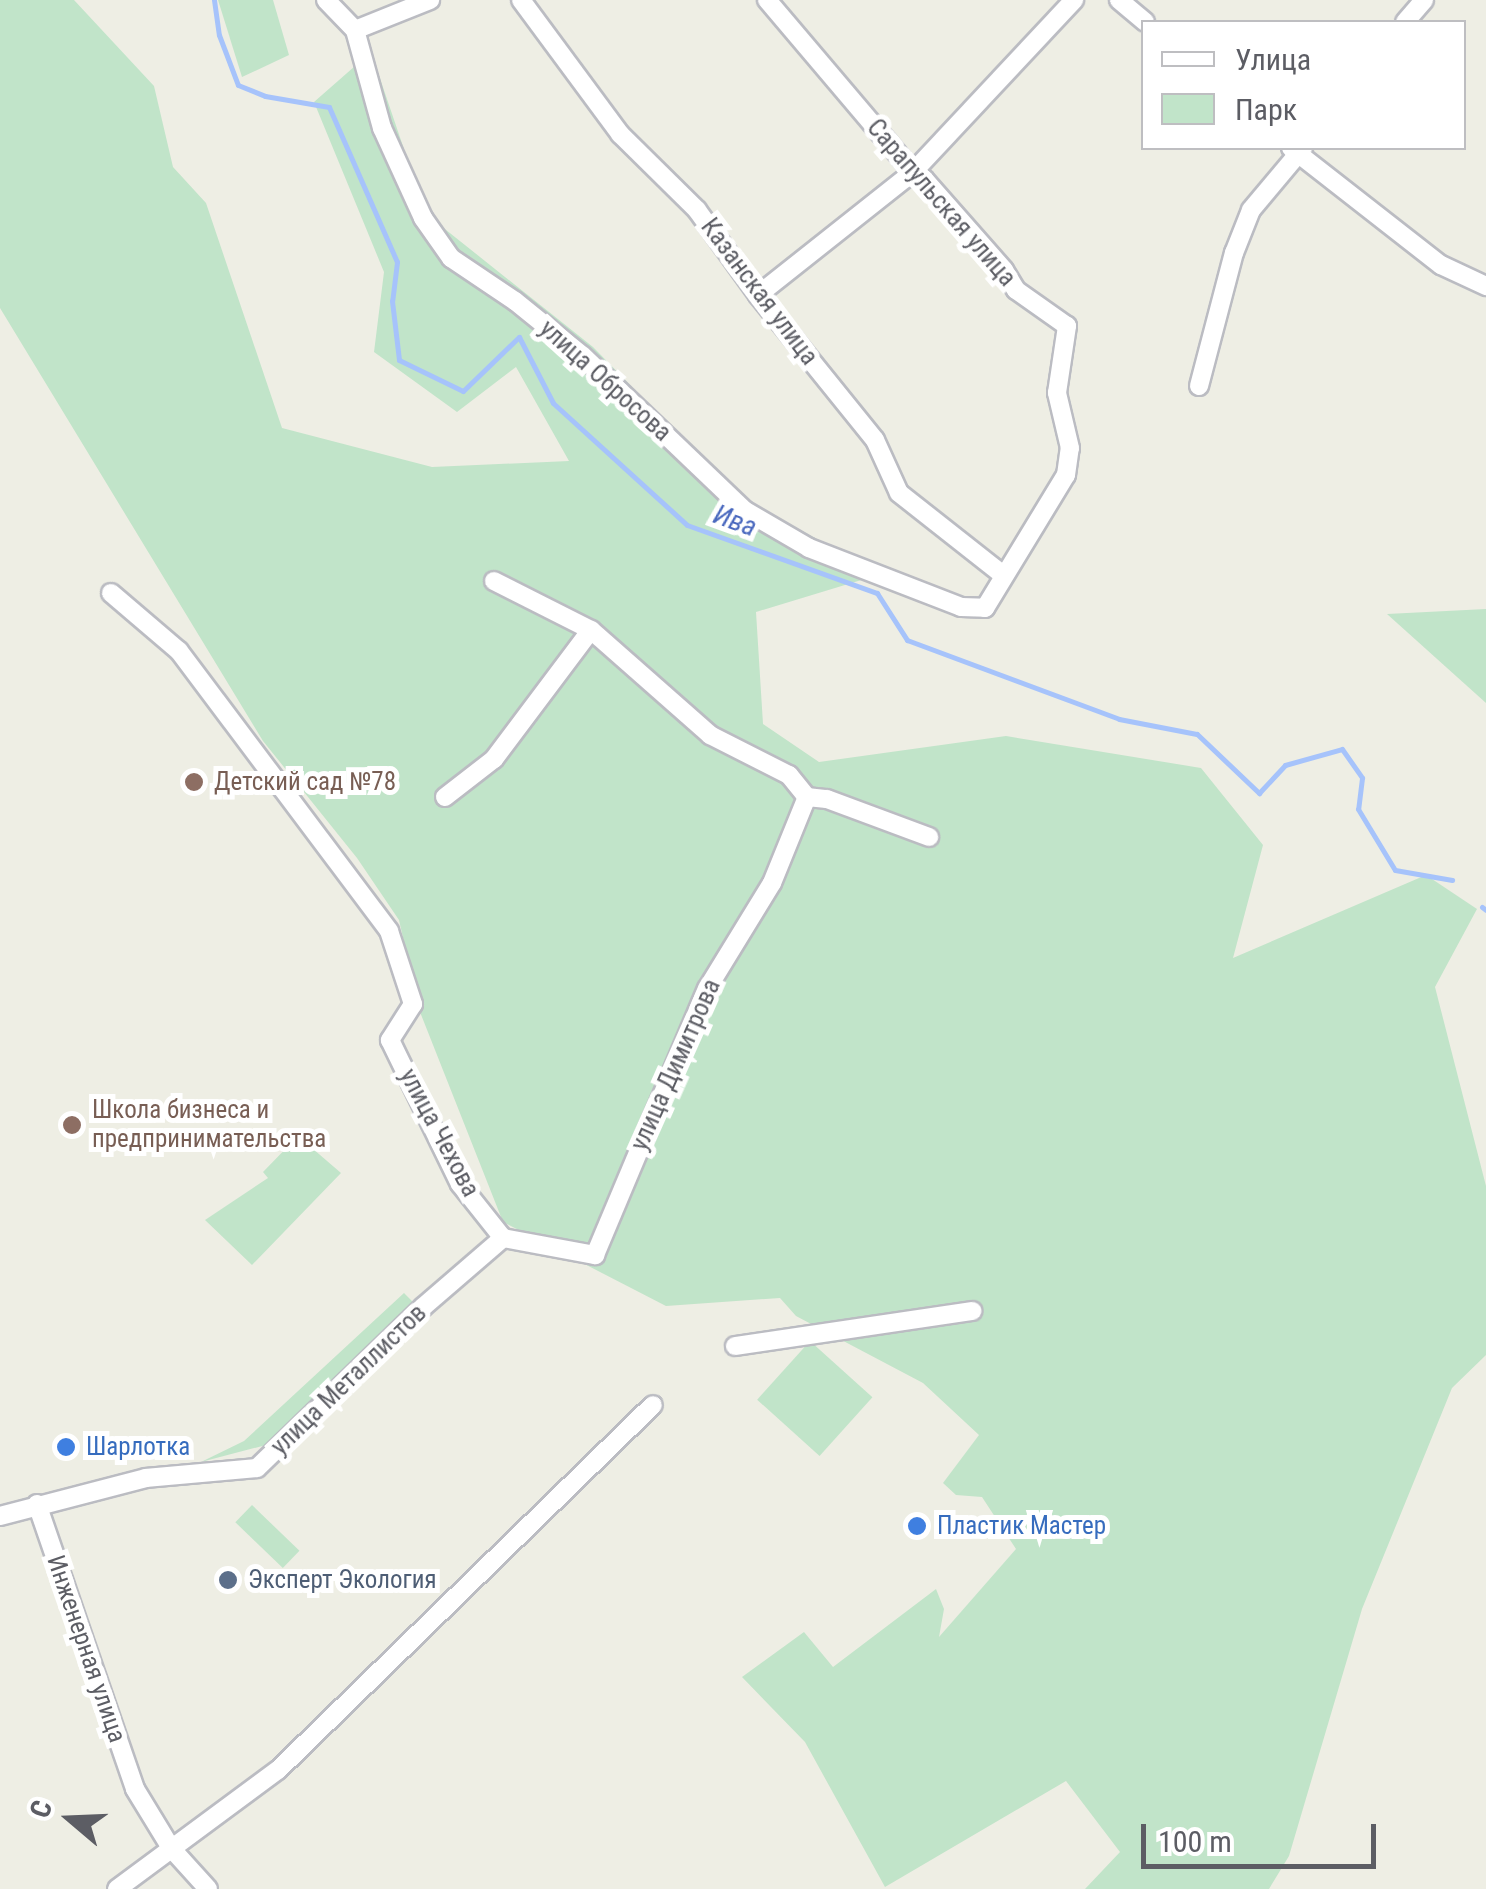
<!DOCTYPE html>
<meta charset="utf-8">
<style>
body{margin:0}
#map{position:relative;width:1486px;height:1889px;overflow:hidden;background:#eeeee4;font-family:"Roboto Condensed",sans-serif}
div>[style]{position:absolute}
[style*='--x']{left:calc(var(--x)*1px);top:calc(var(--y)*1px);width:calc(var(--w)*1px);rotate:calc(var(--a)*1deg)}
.green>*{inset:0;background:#c1e4c9;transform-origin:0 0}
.stream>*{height:5px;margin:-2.5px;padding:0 2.5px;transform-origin:2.5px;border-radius:2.5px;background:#a6c3fb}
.roads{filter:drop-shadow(2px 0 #bbbcc2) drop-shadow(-2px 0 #bbbcc2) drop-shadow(0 2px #bbbcc2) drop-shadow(0 -2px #bbbcc2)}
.minor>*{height:18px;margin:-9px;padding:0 9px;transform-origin:9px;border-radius:9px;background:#fff}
.dots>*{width:28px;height:28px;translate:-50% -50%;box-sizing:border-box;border:5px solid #fff;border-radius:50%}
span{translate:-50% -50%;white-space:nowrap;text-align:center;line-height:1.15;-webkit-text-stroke:10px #fff;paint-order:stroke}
.street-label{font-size:25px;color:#5c5d64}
.education-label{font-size:25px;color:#785e54}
.left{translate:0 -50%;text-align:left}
.shop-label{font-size:25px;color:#366cbe}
.service-label{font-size:25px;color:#4e5e75}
.water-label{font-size:28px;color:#4968be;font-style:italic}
.legend{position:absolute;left:1141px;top:20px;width:325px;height:130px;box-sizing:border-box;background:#fff;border:2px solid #bebec1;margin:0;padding:12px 18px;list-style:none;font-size:30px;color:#5c5d64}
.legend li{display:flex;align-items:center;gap:20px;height:50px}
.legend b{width:50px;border:2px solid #bebec1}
.north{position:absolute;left:20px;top:1769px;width:100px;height:100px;-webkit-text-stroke:8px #fff;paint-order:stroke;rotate:289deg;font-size:28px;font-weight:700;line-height:40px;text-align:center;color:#5c5d64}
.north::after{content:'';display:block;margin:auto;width:35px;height:45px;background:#5c5d64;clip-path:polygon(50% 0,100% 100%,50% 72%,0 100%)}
.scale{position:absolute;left:1141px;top:1824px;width:235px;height:45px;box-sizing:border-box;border:5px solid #5c5d64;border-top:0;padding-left:12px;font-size:30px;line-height:35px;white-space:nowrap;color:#5c5d64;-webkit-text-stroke:8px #fff;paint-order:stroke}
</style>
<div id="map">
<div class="green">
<div style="clip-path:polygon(0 0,74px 0,154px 86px,173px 167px,206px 203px,282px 428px,432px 467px,569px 461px,516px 367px,457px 412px,374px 352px,384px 272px,314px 102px,371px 52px,426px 214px,593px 347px,740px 497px,881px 574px,756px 612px,763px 724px,819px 762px,1006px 736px,1201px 768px,1263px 845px,1233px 958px,1426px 875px,1477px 909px,1435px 987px,1486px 1186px,1486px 1355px,1452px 1388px,1362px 1609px,1289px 1856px,1269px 1889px,1085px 1889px,1120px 1852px,1066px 1781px,885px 1887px,805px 1742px,742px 1677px,804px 1632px,833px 1667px,936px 1589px,944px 1609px,939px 1637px,1016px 1549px,982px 1497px,956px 1495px,943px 1483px,979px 1435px,923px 1383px,796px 1316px,780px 1298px,666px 1306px,503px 1222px,420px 1012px,399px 920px,357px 858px,263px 741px,0 308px)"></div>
<div style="clip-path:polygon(218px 0,273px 0,289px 55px,242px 77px)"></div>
<div style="clip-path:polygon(1486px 609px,1486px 703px,1387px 614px)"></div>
<div style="clip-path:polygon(298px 1136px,341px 1173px,252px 1265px,205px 1220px,268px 1178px,263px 1172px)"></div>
<div style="clip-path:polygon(404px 1293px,416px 1305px,266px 1445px,201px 1462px,244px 1441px)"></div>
<div style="left:810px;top:1341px;width:84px;height:79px;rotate:42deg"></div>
<div style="left:252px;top:1505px;width:66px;height:24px;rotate:44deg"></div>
</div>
<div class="stream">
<div style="--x:214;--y:0;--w:35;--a:82"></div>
<div style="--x:219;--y:35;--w:53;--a:69.2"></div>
<div style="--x:238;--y:85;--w:29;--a:22"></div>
<div style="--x:265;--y:96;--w:65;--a:9.8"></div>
<div style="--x:329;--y:107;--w:169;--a:66.3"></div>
<div style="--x:397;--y:262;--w:39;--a:97"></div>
<div style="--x:392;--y:301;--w:59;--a:83.2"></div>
<div style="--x:399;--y:360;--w:71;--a:25.8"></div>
<div style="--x:463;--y:391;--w:78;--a:-44"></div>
<div style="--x:519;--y:337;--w:74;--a:62.7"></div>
<div style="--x:553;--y:403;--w:181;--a:42.3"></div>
<div style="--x:687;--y:525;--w:202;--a:19.7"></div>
<div style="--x:877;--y:593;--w:56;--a:57.4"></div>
<div style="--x:907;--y:640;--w:226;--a:20.4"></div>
<div style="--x:1119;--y:719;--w:79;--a:10.9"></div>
<div style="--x:1197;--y:734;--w:86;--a:43.6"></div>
<div style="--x:1259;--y:793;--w:38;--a:-47"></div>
<div style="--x:1285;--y:765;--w:59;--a:-15.7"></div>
<div style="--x:1342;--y:749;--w:35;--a:55"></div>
<div style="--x:1362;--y:778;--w:31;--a:97"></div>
<div style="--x:1358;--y:809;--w:71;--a:58.8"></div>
<div style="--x:1395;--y:870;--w:58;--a:10"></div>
<div style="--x:1482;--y:907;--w:5;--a:37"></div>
</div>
<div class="roads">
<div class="minor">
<div style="--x:326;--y:0;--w:42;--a:46"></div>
<div style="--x:355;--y:30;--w:102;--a:74.6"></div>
<div style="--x:382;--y:128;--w:99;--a:65.5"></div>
<div style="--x:423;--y:218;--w:49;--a:55"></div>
<div style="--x:451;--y:258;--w:77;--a:33.9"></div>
<div style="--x:515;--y:301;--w:87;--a:39"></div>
<div style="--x:583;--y:356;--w:223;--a:43.7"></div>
<div style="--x:744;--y:510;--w:75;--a:30.3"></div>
<div style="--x:809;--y:548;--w:163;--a:21.2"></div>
<div style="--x:961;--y:607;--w:24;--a:2"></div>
<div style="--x:985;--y:608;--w:156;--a:-58.7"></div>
<div style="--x:1066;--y:475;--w:27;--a:-82"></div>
<div style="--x:1070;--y:448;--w:57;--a:-103.3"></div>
<div style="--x:1057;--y:393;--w:68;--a:-81.5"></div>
<div style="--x:1067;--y:326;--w:62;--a:-144.8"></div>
<div style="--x:1016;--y:290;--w:23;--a:-121"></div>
<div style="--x:1004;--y:270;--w:121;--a:-131.3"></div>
<div style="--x:924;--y:179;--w:13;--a:-148"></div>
<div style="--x:913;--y:172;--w:226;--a:-130.3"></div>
<div style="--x:521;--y:0;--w:167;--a:53.5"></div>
<div style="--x:620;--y:134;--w:108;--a:44.6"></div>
<div style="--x:697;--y:210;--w:105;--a:54.3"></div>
<div style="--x:758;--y:295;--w:186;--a:51.1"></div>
<div style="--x:875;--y:440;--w:58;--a:65.6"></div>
<div style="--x:899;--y:493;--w:131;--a:38.2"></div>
<div style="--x:1119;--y:0;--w:34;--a:40"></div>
<div style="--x:1405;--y:22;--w:29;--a:-49"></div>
<div style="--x:355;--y:30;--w:81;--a:-21.8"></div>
<div style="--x:1291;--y:148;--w:190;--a:38"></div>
<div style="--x:1441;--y:265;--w:50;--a:25"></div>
<div style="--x:758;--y:295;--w:198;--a:-38.4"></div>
<div style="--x:913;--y:172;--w:236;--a:-46.9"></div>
<div style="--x:1199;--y:386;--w:138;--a:-75.3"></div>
<div style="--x:1234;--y:253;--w:46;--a:-68.4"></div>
<div style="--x:1251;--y:210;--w:81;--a:-50"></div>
<div style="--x:494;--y:581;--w:109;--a:26.8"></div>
<div style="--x:591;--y:630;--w:159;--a:41.4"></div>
<div style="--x:710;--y:735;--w:89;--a:26.9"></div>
<div style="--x:789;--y:775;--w:28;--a:51"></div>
<div style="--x:807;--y:797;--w:20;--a:6"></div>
<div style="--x:827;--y:799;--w:109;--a:20.4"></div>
<div style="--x:111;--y:593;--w:89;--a:40.5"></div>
<div style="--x:179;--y:651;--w:350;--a:53.1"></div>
<div style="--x:389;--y:931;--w:77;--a:71.8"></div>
<div style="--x:413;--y:1004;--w:43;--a:122.6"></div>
<div style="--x:390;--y:1040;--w:160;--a:64.1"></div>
<div style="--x:460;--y:1184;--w:69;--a:51.5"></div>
<div style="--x:445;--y:797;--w:62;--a:-37.8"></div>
<div style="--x:494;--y:759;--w:161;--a:-53.1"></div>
<div style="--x:503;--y:1238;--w:94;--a:10.5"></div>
<div style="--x:595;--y:1255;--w:289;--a:-67.2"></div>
<div style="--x:707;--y:989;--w:124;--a:-58.5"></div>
<div style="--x:772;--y:883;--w:93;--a:-67.9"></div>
<div style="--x:735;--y:1346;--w:240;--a:-8.4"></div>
<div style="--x:37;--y:1504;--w:301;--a:71"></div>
<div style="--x:135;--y:1789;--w:69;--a:58.6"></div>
<div style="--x:171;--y:1848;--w:55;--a:47.9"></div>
<div style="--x:0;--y:1516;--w:151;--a:-14.6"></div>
<div style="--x:146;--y:1478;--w:111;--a:-5.1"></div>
<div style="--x:257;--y:1468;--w:231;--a:-44.1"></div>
<div style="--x:423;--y:1307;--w:106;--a:-40.8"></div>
<div style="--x:117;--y:1889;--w:200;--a:-36.5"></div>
<div style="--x:278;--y:1770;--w:523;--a:-44.23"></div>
</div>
</div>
<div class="dots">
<div style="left:194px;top:782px;background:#8d6e63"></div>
<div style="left:72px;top:1125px;background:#8d6e63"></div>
<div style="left:66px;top:1447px;background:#3f7fe0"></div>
<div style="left:917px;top:1526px;background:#3f7fe0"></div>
<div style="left:228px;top:1580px;background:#5c6f8a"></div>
</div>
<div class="street-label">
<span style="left:941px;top:203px;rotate:49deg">Сарапульская улица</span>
<span style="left:759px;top:292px;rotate:53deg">Казанская улица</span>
<span style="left:605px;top:381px;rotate:42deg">улица Обросова</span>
<span style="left:676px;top:1065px;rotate:-66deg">улица Димитрова</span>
<span style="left:439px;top:1133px;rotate:62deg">улица Чехова</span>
<span style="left:349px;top:1380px;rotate:-44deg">улица Металлистов</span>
<span style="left:86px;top:1649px;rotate:71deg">Инженерная улица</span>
</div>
<div class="education-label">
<span class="left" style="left:214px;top:782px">Детский сад №78</span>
<span class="left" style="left:92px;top:1125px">Школа бизнеса и<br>предпринимательства</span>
</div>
<div class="shop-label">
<span class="left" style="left:86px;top:1447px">Шарлотка</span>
<span class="left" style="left:937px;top:1526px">Пластик Мастер</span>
</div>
<div class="service-label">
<span class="left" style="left:248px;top:1580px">Эксперт Экология</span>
</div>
<div class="water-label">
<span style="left:735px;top:521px;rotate:20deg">Ива</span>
</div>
<ul class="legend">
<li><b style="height:12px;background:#fff"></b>Улица</li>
<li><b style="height:28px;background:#c1e4c9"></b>Парк</li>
</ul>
<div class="north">С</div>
<div class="scale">100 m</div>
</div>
